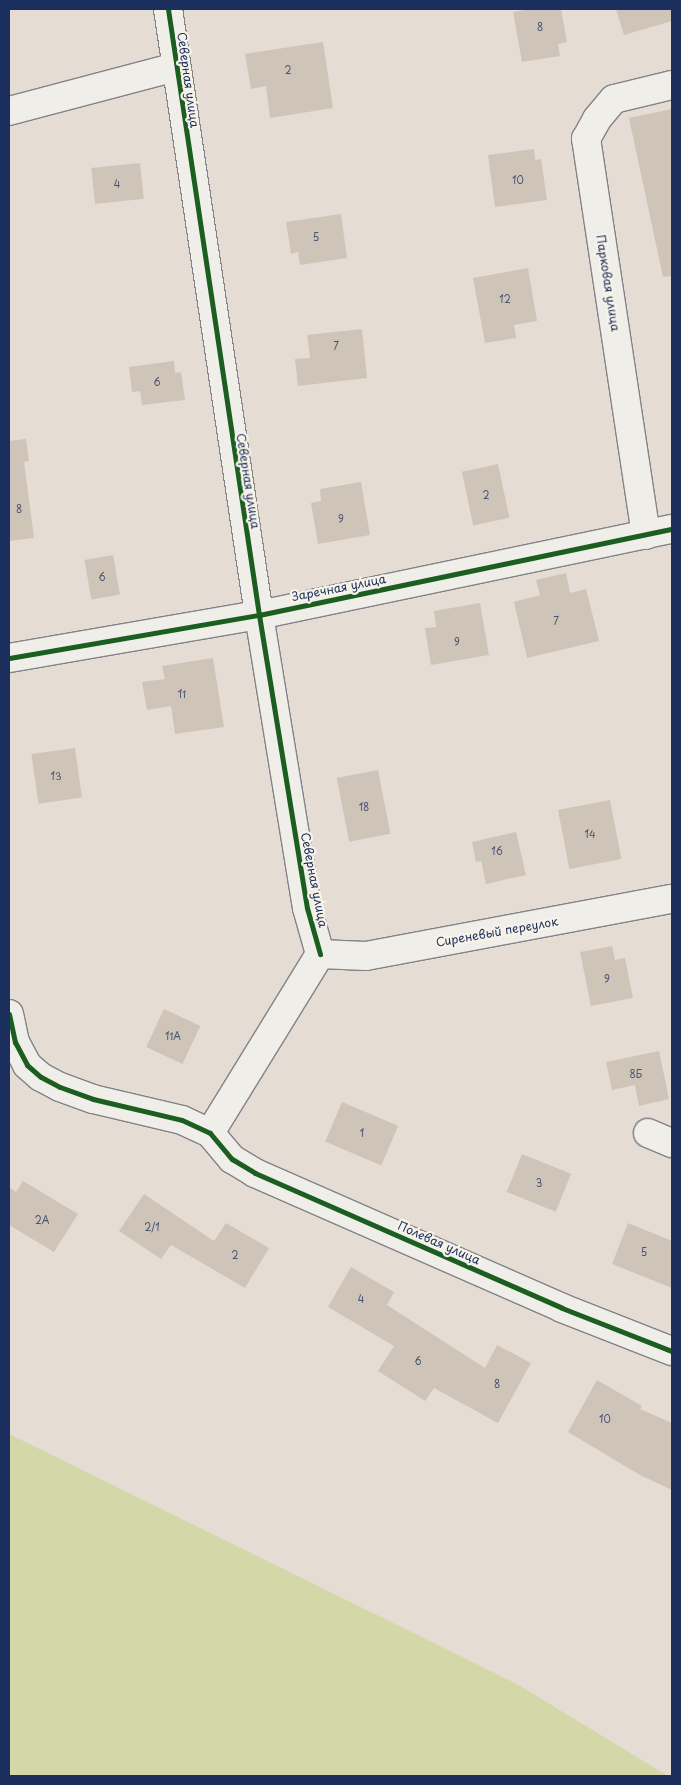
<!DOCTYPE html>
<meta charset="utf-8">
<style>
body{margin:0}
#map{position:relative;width:681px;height:1785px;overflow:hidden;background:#e5ddd3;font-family:"Playpen Sans",sans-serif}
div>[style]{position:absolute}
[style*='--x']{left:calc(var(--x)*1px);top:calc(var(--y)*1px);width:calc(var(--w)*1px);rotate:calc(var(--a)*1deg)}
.green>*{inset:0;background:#d4d7a8}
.building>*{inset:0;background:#cfc4b8;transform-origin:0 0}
.roads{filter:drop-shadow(1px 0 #828287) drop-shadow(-1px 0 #828287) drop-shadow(0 1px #828287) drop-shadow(0 -1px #828287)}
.minor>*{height:28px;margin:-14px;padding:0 14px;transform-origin:14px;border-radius:14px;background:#f0eee9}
.cycleway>*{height:5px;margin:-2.5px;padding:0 2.5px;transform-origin:2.5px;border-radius:2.5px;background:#1b5e20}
span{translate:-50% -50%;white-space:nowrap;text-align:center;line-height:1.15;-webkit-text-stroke:4.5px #f7f3e8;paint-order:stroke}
.number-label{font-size:10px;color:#485474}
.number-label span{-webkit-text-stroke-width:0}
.street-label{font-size:12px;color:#1b2f5e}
.frame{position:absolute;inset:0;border:10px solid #1b2f5e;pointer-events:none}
</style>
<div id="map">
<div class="green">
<div style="clip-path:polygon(9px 1434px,517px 1684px,668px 1776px,9px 1776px)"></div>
</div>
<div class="building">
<div style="clip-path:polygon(531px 9px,561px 9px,567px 42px,558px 44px,560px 56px,522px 62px,513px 12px)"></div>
<div style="clip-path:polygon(616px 9px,672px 9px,672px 21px,624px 35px)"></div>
<div style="clip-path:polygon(323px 42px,333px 108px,270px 118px,266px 86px,251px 89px,245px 54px)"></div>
<div style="clip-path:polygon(672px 109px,672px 276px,663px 277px,629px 118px)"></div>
<div style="clip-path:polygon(534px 149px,535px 160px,541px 159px,547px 200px,495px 207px,488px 155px)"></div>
<div style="left:140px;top:163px;width:36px;height:49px;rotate:84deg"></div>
<div style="clip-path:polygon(341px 214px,347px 258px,300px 265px,298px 252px,291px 254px,286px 222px)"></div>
<div style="clip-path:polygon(528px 268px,537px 321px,514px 325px,516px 338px,485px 343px,473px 278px)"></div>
<div style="clip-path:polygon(362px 329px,367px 378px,298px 386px,295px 359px,310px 358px,307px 335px)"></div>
<div style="clip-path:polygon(174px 361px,175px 373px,181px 372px,185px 400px,142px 405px,140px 391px,132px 392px,129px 367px)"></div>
<div style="clip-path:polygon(26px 439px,29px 461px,24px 462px,34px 538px,9px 541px,9px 441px)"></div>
<div style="left:498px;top:464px;width:55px;height:37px;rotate:78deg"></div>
<div style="clip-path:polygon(361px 482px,370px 535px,318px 544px,311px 503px,321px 501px,320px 489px)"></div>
<div style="left:113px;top:555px;width:40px;height:29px;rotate:80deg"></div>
<div style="clip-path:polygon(566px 573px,570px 593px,586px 589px,599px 641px,527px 658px,514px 602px,540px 595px,536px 580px)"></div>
<div style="clip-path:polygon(480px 603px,489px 655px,431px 665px,425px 628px,436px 627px,434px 611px)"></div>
<div style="clip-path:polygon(213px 658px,224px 727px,175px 734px,171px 706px,147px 710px,142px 682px,165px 679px,162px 666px)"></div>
<div style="left:75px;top:748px;width:50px;height:44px;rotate:82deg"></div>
<div style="left:378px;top:770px;width:65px;height:42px;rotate:79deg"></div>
<div style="left:610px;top:800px;width:60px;height:53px;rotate:79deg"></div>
<div style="clip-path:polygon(516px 832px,526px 875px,486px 884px,481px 861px,476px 862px,472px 842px)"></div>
<div style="clip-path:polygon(612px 946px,615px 960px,625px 958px,633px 998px,591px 1006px,580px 952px)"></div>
<div style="left:164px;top:1009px;width:40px;height:42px;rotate:25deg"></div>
<div style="clip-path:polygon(659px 1051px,669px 1099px,639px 1106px,635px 1085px,612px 1090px,606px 1062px)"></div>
<div style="left:342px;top:1102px;width:61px;height:43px;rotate:23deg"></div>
<div style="left:522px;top:1154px;width:53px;height:41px;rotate:22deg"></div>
<div style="clip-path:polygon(23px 1181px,78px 1214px,54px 1252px,9px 1225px,9px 1187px,16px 1192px)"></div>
<div style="clip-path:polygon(144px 1194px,214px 1241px,226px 1223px,269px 1248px,245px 1288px,171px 1245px,161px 1259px,119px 1231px)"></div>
<div style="clip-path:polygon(628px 1223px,672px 1241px,672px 1288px,612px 1264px)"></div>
<div style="clip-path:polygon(351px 1267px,394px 1292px,387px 1305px,485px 1368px,497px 1345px,531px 1363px,498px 1423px,434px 1388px,425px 1401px,378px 1371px,394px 1346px,328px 1307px)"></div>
<div style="clip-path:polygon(597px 1380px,642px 1406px,640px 1409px,672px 1423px,672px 1490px,640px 1475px,568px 1432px)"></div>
</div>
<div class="roads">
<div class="minor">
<div style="--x:168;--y:9;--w:613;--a:81.46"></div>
<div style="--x:259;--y:615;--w:297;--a:80.7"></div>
<div style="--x:307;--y:908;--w:48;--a:74.2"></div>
<div style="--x:9;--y:111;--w:173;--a:-14.8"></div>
<div style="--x:646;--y:535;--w:401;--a:-98.6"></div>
<div style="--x:586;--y:139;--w:23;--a:-61"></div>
<div style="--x:597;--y:119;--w:26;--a:-50"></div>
<div style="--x:614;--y:99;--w:60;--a:-13.6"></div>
<div style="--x:9;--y:658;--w:254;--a:-9.8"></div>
<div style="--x:259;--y:615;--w:422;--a:-11.8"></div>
<div style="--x:320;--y:954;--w:46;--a:2.5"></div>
<div style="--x:366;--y:956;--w:311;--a:-10.6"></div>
<div style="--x:9;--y:1014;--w:29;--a:78"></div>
<div style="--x:15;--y:1042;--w:26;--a:62"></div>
<div style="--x:27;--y:1065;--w:18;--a:41"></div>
<div style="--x:41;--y:1077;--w:21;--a:28"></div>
<div style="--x:60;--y:1087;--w:35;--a:20"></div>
<div style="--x:93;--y:1099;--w:91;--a:13.3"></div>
<div style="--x:182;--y:1120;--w:31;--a:25"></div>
<div style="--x:210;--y:1133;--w:34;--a:50"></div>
<div style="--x:232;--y:1159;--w:27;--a:31"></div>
<div style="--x:255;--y:1173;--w:335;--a:23.7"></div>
<div style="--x:562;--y:1308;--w:118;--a:21.4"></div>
<div style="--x:210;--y:1133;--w:210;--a:-58.4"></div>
<div style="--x:648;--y:1133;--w:26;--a:23"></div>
</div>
</div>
<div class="cycleway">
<div style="--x:168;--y:9;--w:613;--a:81.46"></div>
<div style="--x:259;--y:615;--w:297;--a:80.7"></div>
<div style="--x:307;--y:908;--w:48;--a:74.2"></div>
<div style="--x:9;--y:658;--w:254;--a:-9.8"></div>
<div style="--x:259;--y:615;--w:422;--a:-11.8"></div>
<div style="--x:9;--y:1014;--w:29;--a:78"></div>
<div style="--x:15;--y:1042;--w:26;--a:62"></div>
<div style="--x:27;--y:1065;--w:18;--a:41"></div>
<div style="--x:41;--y:1077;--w:21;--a:28"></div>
<div style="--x:60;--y:1087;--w:35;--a:20"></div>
<div style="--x:93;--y:1099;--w:91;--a:13.3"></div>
<div style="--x:182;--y:1120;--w:31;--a:25"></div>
<div style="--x:210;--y:1133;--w:34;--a:50"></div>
<div style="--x:232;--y:1159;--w:27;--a:31"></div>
<div style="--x:255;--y:1173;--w:335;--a:23.7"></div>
<div style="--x:562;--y:1308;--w:118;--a:21.4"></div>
</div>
<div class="number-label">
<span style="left:540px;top:27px">8</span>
<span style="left:288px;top:70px">2</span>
<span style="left:518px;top:180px">10</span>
<span style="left:117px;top:184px">4</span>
<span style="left:316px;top:237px">5</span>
<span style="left:505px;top:299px">12</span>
<span style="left:336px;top:346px">7</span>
<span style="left:157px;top:382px">6</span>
<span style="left:486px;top:495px">2</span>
<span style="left:19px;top:509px">8</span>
<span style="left:341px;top:519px">9</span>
<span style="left:102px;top:577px">6</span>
<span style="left:556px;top:621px">7</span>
<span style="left:457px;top:642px">9</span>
<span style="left:182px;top:694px">11</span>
<span style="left:56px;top:776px">13</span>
<span style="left:364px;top:807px">18</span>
<span style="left:590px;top:834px">14</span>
<span style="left:497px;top:851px">16</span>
<span style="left:607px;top:979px">9</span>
<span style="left:173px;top:1036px">11А</span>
<span style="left:636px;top:1074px">8Б</span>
<span style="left:362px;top:1133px">1</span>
<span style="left:539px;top:1183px">3</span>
<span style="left:42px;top:1220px">2А</span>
<span style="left:152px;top:1227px">2/1</span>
<span style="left:644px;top:1252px">5</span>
<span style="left:235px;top:1255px">2</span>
<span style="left:361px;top:1299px">4</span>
<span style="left:418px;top:1361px">6</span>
<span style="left:497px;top:1384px">8</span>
<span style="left:605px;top:1419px">10</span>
</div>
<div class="street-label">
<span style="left:188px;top:80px;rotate:82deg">Северная улица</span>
<span style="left:608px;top:283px;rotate:81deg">Парковая улица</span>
<span style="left:248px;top:481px;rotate:81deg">Северная улица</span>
<span style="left:339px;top:588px;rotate:-11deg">Заречная улица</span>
<span style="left:314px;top:880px;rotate:79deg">Северная улица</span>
<span style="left:497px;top:932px;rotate:-10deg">Сиреневый переулок</span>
<span style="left:439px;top:1243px;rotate:24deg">Полевая улица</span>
</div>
<div class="frame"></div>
</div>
